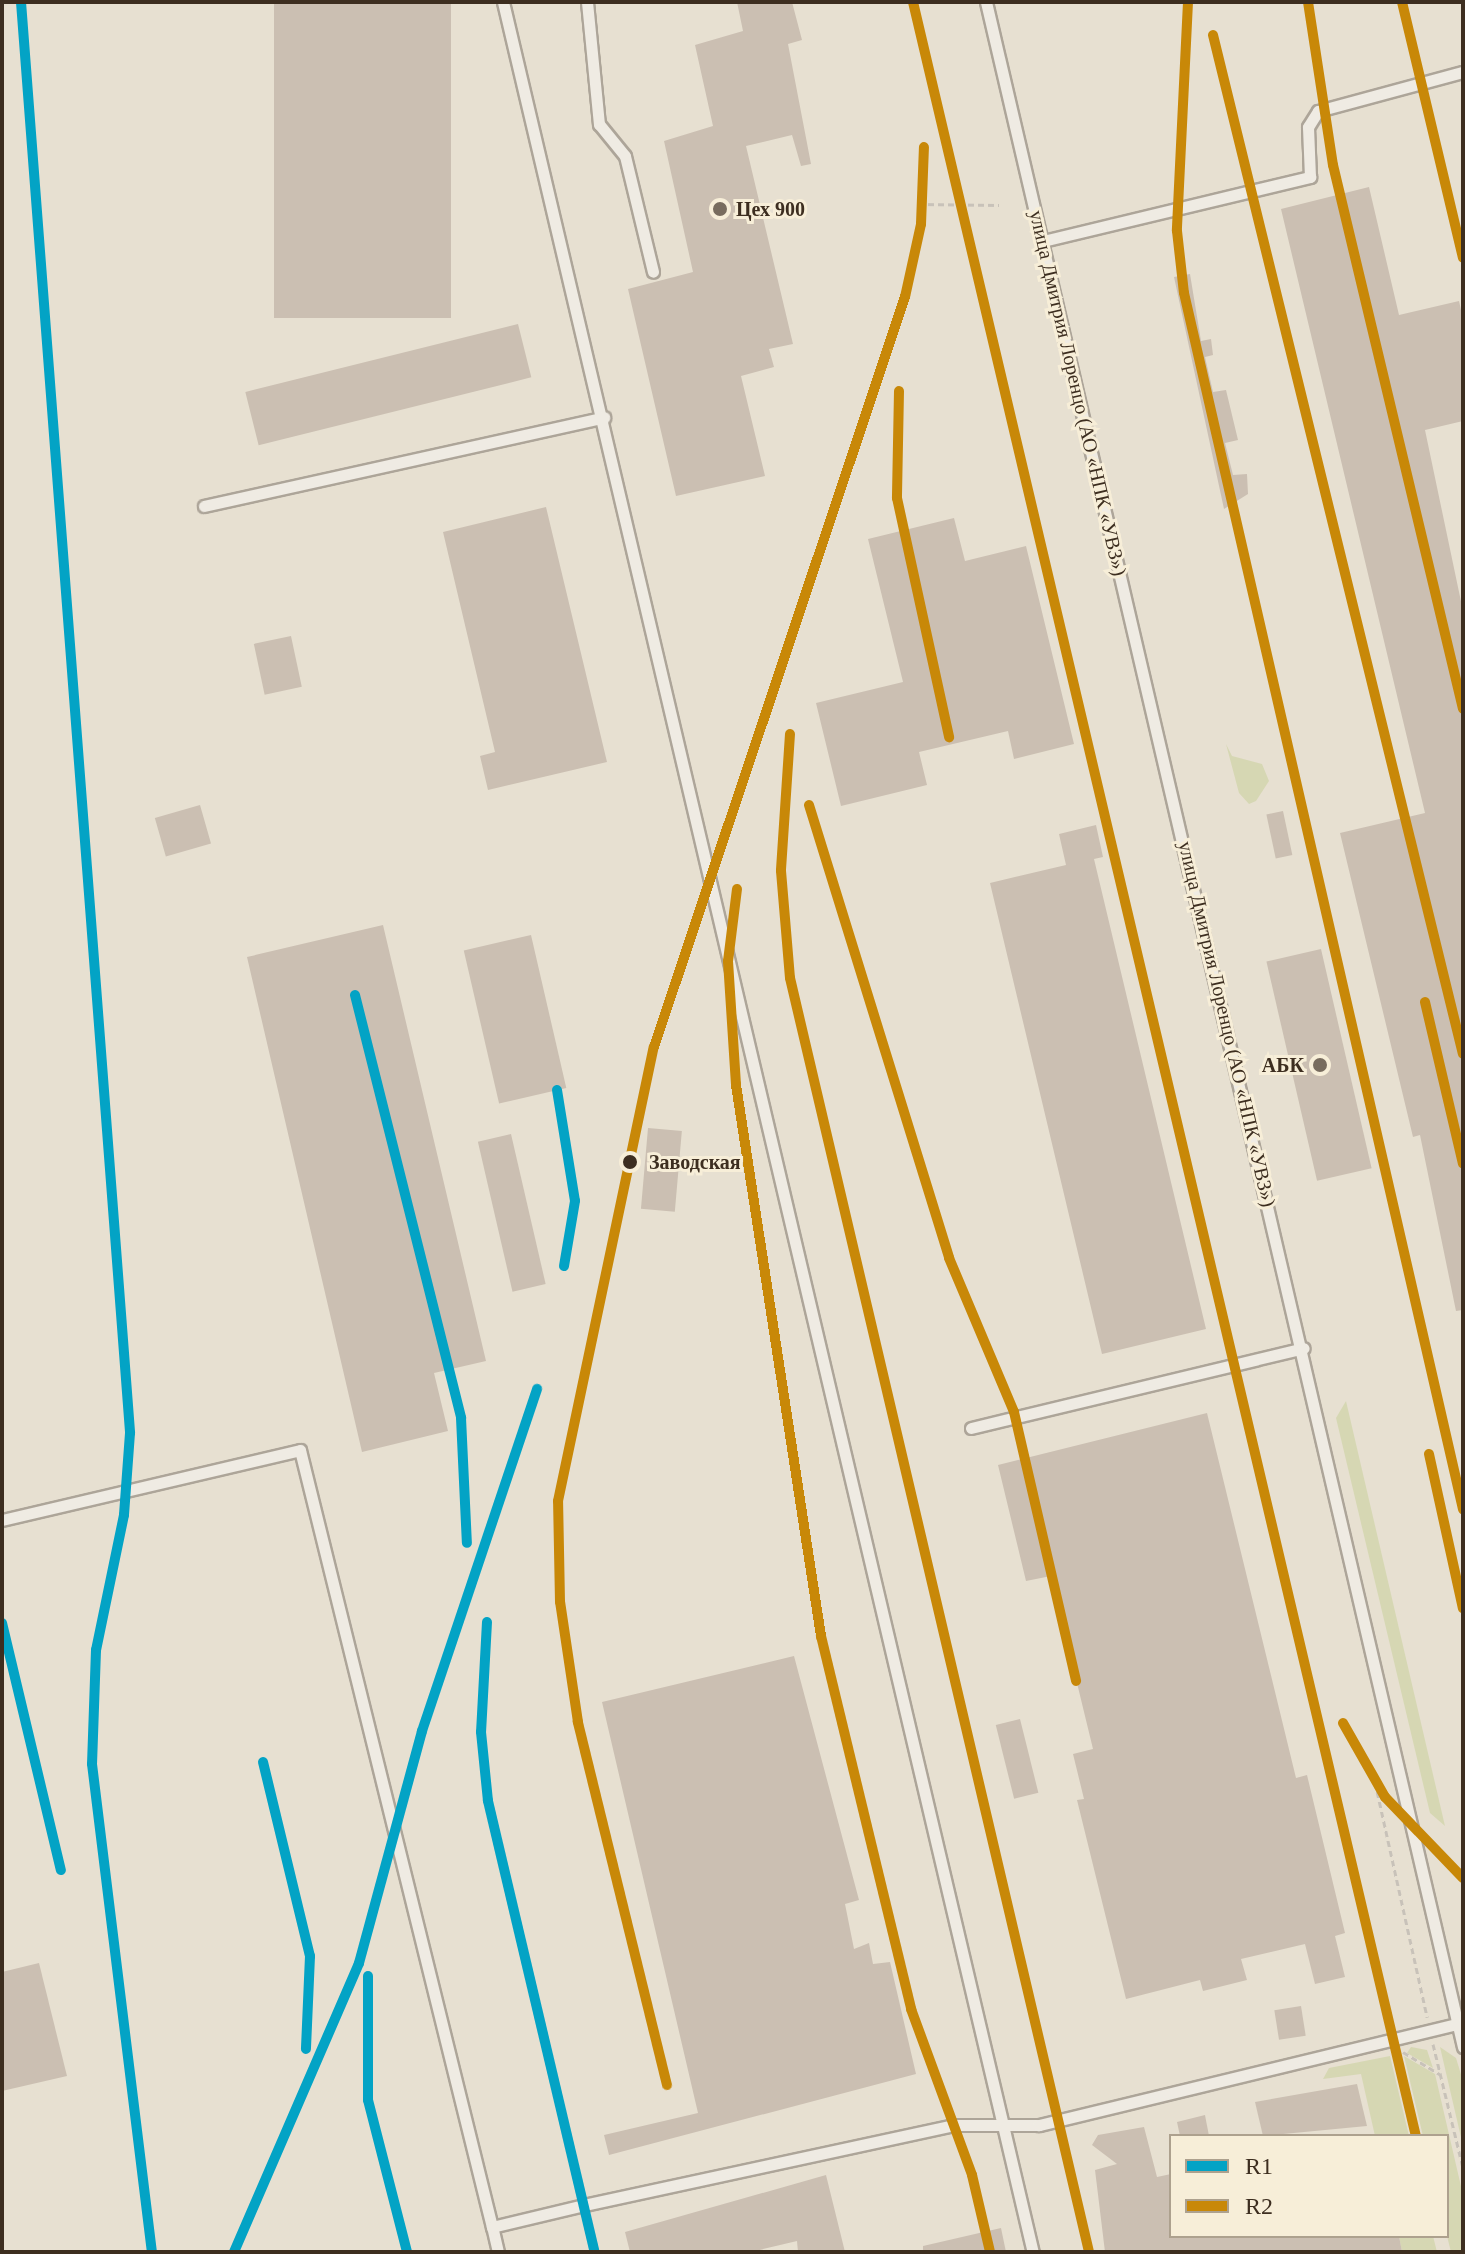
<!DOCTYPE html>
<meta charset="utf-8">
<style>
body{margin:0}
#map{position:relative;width:1465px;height:2254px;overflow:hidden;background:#e7e0d1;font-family:"Times New Roman",serif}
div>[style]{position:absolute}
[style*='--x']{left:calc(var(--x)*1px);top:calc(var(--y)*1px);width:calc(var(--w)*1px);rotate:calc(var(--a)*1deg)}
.green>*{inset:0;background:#d6d7b3}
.building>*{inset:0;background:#cbbfb2;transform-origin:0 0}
.path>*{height:3px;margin-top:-1.5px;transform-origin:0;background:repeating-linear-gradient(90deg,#c8c2b9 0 6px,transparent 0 10px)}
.roads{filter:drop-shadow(2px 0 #ada599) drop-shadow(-2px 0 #ada599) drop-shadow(0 2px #ada599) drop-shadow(0 -2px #ada599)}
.lane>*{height:11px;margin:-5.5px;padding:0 5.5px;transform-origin:5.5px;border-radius:5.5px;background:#efebe3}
.rail-1>*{height:10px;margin:-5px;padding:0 5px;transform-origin:5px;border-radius:5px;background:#03a3c5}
.rail-2>*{height:10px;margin:-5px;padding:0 5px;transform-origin:5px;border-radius:5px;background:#c88808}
.dots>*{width:22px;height:22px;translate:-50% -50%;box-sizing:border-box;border:4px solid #f7eed8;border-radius:50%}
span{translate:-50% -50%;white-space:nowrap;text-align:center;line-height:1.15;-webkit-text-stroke:6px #f7eed8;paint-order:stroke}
.poi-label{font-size:20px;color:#3d2e20;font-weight:700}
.left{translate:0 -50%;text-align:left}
.right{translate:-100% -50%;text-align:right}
.street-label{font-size:20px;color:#3d2e20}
.stop-label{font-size:20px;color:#3d2e20;font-weight:700}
.frame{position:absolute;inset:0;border:4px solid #3d2e20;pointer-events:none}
.legend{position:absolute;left:1169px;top:2134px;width:280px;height:104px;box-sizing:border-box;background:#f7eed8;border:2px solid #ada18e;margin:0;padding:10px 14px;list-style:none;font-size:24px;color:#3d2e20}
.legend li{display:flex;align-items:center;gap:16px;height:40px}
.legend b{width:40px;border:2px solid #ada18e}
</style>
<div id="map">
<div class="green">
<div style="clip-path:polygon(1226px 744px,1232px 756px,1262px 764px,1269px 781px,1256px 801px,1249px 804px,1239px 793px)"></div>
<div style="clip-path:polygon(1346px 1401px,1445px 1826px,1430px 1813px,1336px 1418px)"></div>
<div style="clip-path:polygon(1411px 2047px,1427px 2050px,1433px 2068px,1407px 2053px)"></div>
<div style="clip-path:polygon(1440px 2047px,1456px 2058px,1463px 2081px,1463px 2146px)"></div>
<div style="clip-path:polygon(1390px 2056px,1409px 2136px,1375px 2136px,1361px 2074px,1323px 2079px,1329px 2068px)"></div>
<div style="clip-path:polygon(1404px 2056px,1435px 2074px,1463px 2195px,1463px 2252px,1451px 2252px,1447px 2236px,1447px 2136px,1423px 2136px)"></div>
<div style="clip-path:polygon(1399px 2236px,1433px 2236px,1437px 2252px,1402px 2252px)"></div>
</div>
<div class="building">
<div style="left:274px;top:2px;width:177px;height:316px"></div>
<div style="clip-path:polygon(737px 2px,792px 2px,802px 40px,788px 44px,811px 164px,801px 166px,792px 135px,746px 146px,793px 344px,769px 349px,774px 367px,741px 376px,765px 476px,676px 496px,628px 289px,693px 272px,664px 141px,713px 126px,695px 45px,743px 31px)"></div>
<div style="clip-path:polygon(1369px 187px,1399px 315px,1459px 301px,1463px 319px,1463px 421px,1425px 430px,1463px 611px,1463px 1310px,1456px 1311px,1420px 1135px,1413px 1137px,1340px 833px,1425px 813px,1281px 209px)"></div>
<div style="clip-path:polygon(1190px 274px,1201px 341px,1211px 339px,1213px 355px,1205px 357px,1213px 392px,1226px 390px,1238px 440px,1225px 443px,1233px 475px,1247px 474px,1248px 494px,1224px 509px,1174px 277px)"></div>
<div style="left:518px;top:324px;width:55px;height:281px;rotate:76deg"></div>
<div style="clip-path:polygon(546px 507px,607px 762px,488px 790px,480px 756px,495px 752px,443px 532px)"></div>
<div style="clip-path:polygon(954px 518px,965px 561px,1026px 546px,1074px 744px,1014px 759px,1008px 731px,919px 752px,927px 785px,841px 806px,816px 703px,903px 682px,868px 539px)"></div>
<div style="left:291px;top:636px;width:52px;height:38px;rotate:78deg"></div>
<div style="left:200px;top:805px;width:40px;height:47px;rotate:74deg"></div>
<div style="left:1283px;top:811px;width:45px;height:17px;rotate:78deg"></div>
<div style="clip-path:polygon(1096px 825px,1103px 857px,1094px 859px,1206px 1329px,1102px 1354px,990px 883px,1066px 865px,1059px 834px)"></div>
<div style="clip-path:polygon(383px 925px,486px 1361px,434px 1373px,448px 1431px,362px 1452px,247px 957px)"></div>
<div style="left:531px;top:935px;width:157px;height:69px;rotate:77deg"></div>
<div style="left:1321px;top:949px;width:225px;height:56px;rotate:77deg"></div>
<div style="left:648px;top:1128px;width:34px;height:81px;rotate:5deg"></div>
<div style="left:511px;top:1134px;width:154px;height:34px;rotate:77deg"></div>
<div style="clip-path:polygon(1207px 1413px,1296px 1778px,1307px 1775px,1345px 1933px,1335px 1936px,1345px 1977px,1315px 1984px,1305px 1944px,1241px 1959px,1247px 1980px,1203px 1991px,1200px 1980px,1126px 1999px,1077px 1800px,1084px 1799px,1073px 1754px,1093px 1749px,1051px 1576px,1026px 1581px,998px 1465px)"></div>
<div style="clip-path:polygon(794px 1656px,859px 1900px,845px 1904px,854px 1949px,869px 1943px,873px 1964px,890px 1962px,916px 2074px,609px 2155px,604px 2135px,698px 2113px,602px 1702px)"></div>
<div style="left:1020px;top:1719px;width:76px;height:25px;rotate:76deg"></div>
<div style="clip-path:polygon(39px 1963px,67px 2076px,2px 2091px,2px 1972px)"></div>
<div style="left:1301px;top:2006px;width:30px;height:27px;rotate:81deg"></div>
<div style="clip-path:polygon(1357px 2084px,1367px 2126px,1263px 2136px,1255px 2102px)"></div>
<div style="clip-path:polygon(1205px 2115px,1209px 2136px,1180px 2136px,1177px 2122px)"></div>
<div style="clip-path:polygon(1144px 2127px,1157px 2177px,1171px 2174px,1171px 2236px,1399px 2236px,1402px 2252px,1105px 2252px,1095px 2170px,1117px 2164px,1092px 2145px,1098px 2135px)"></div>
<div style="clip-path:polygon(826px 2175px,845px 2252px,798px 2252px,797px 2241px,751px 2252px,630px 2252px,625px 2232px)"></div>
<div style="clip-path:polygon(1001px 2228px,1006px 2252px,923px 2252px,923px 2246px)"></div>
</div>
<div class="path">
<div style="--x:918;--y:204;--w:81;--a:0.7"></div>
<div style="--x:1375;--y:1782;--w:241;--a:77.5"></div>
<div style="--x:1433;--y:2044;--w:128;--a:76.4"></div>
<div style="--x:1403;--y:2052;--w:44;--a:31.2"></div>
</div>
<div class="roads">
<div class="lane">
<div style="--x:503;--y:2;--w:2312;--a:76.75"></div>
<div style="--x:587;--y:2;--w:123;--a:84.4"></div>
<div style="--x:599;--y:124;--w:41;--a:50.9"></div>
<div style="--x:625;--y:156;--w:119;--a:76.4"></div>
<div style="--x:986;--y:2;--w:2100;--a:76.87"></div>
<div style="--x:1043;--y:241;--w:275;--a:-13.5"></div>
<div style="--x:1310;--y:177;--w:50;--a:-92.3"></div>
<div style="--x:1308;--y:127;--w:19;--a:-58"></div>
<div style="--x:1318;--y:111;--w:150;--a:-15.1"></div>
<div style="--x:204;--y:506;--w:410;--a:-12.5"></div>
<div style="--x:971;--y:1428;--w:342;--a:-13.5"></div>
<div style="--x:2;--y:1520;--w:306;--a:-13.2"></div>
<div style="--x:300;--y:1450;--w:800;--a:76.12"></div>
<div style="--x:498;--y:2252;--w:26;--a:-103"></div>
<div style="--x:492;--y:2227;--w:95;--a:-13.4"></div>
<div style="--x:584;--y:2205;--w:378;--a:-12.2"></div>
<div style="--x:953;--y:2125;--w:86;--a:0"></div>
<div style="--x:1039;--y:2125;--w:430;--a:-13.6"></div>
</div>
</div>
<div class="rail-1">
<div style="--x:21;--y:2;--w:1435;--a:85.64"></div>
<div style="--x:130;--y:1433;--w:82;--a:94.2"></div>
<div style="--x:124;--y:1515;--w:138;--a:101.7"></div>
<div style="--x:96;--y:1650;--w:114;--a:92"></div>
<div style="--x:92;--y:1764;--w:492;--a:83"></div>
<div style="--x:355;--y:995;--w:436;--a:75.9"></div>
<div style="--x:461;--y:1418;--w:125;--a:87.3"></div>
<div style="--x:557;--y:1090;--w:112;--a:80.8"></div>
<div style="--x:575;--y:1201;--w:66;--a:99.6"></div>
<div style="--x:487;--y:1622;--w:110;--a:93.1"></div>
<div style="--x:481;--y:1732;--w:69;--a:84.2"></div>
<div style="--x:488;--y:1801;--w:464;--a:76.7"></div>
<div style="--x:2;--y:1623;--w:254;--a:76.6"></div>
<div style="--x:263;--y:1762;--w:200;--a:76.4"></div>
<div style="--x:310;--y:1956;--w:93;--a:92.5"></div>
<div style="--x:368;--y:1976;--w:124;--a:90"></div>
<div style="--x:368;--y:2100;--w:157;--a:75.6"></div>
<div style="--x:234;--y:2252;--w:315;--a:-66.6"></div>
<div style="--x:359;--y:1963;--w:240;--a:-74.8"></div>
<div style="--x:422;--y:1731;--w:361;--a:-71.4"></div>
</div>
<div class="rail-2">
<div style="--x:913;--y:2;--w:2192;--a:76.74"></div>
<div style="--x:1188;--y:2;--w:229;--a:92.8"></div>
<div style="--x:1177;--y:231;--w:62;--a:83.6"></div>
<div style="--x:1184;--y:293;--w:1248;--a:77.08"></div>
<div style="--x:1308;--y:2;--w:165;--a:81.3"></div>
<div style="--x:1333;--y:165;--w:559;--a:76.56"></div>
<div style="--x:1402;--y:2;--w:263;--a:76.6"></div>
<div style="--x:1213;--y:35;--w:1049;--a:76.22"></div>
<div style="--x:899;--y:391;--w:107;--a:91.1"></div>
<div style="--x:897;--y:498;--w:245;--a:77.7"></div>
<div style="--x:790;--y:734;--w:137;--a:93.8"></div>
<div style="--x:781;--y:871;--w:107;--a:85.2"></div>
<div style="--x:790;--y:978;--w:1309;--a:76.79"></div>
<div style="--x:809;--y:805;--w:474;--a:72.8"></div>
<div style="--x:949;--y:1258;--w:167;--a:67.1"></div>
<div style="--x:1014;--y:1412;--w:276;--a:77"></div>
<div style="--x:737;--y:889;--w:73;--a:97.1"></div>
<div style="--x:728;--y:961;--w:124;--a:86.3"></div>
<div style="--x:736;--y:1085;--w:558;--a:81.23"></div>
<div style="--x:821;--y:1636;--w:384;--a:76.4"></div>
<div style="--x:911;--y:2009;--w:177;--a:69.8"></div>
<div style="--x:972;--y:2175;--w:79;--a:76.8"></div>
<div style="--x:1425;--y:1002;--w:166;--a:76.8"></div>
<div style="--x:1429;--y:1454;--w:158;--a:77.6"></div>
<div style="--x:1343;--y:1723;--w:85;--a:60.4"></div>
<div style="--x:1385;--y:1797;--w:112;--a:46.1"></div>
<div style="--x:667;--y:2085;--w:374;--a:-103.8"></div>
<div style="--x:578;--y:1722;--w:121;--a:-98.5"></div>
<div style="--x:560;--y:1602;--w:101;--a:-91.1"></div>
<div style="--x:558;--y:1501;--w:464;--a:-78.1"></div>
<div style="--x:654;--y:1047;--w:791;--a:-71.5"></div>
<div style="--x:905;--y:297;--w:75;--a:-77.6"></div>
<div style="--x:921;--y:224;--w:77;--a:-87.8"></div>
</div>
<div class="dots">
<div style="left:720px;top:209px;background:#786c5e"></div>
<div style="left:1320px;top:1065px;background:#786c5e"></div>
<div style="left:630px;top:1162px;background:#3d2e20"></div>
</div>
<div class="poi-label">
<span class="left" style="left:736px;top:209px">Цех 900</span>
<span class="right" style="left:1304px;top:1065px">АБК</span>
</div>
<div class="street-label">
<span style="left:1078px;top:393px;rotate:77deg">улица Дмитрия Лоренцо (АО «НПК «УВЗ»)</span>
<span style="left:1227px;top:1024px;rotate:77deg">улица Дмитрия Лоренцо (АО «НПК «УВЗ»)</span>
</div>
<div class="stop-label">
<span class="left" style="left:649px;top:1162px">Заводская</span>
</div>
<div class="frame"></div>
<ul class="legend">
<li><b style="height:10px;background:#03a3c5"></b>R1</li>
<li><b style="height:10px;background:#c88808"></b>R2</li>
</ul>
</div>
